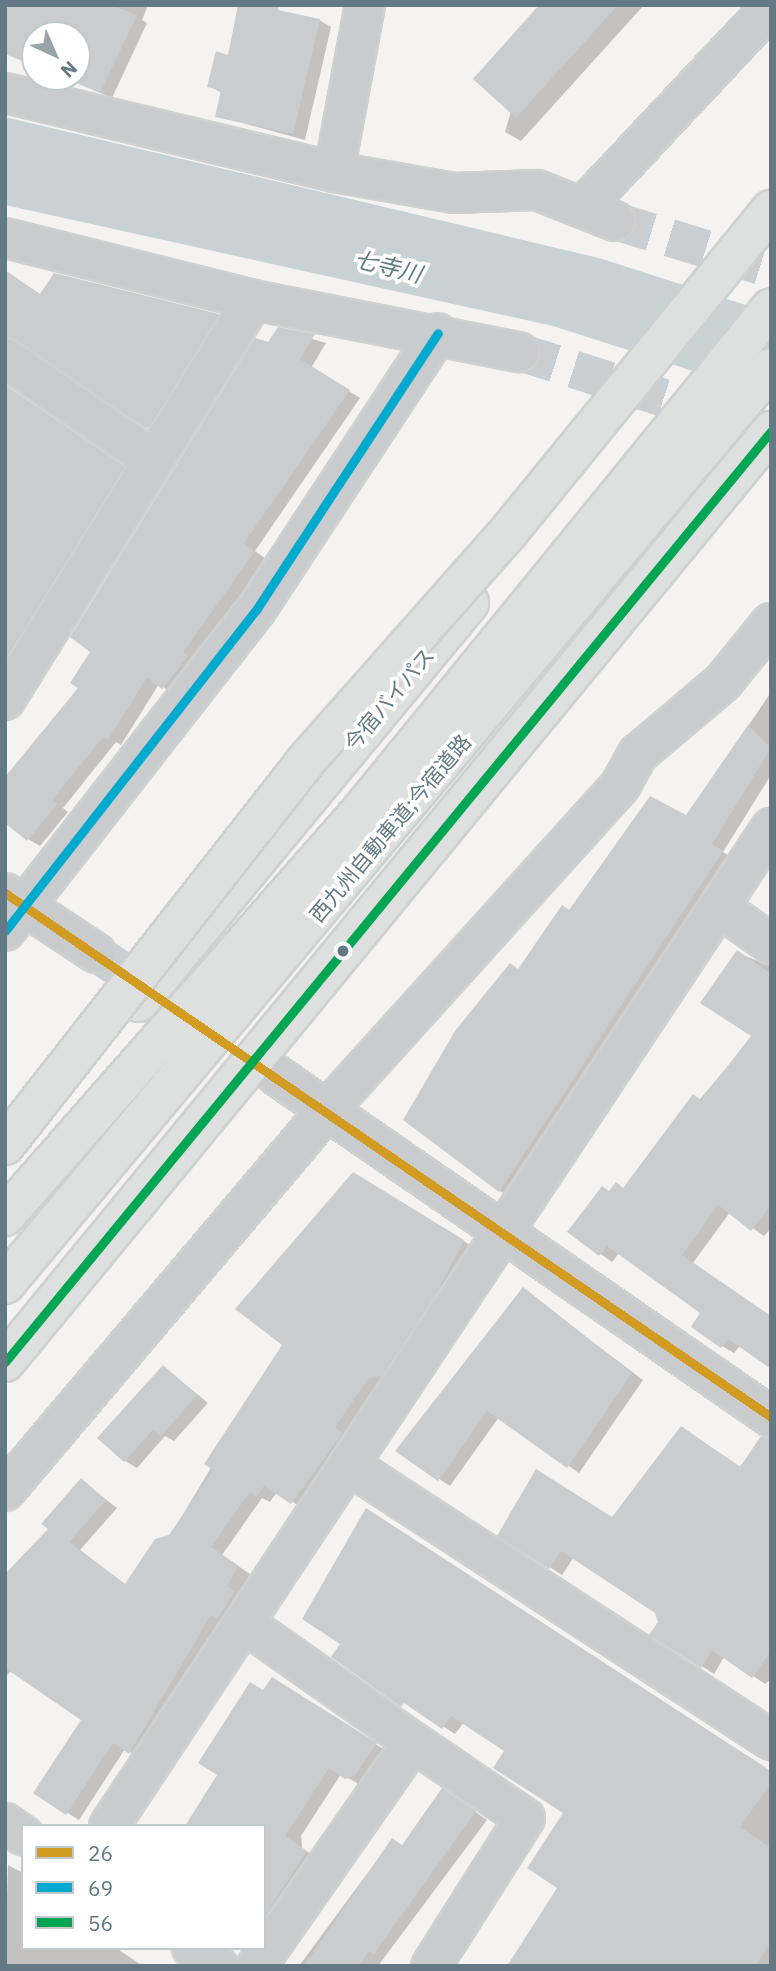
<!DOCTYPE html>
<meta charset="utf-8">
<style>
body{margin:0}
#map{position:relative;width:776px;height:1971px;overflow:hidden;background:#f4f3f2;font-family:"IBM Plex Sans","Noto Sans JP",sans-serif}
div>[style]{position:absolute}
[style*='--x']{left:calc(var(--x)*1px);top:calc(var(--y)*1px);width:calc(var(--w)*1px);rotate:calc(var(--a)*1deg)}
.water>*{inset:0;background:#c8d2d4}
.shadow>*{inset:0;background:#0003}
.building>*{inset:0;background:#cbcccd}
.minor-tunnel>*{height:38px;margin-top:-19px;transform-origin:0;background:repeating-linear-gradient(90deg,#c8ced1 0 38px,transparent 0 57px)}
.roads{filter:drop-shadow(2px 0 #cfd0d0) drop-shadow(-2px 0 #cfd0d0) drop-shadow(0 2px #cfd0d0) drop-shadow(0 -2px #cfd0d0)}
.minor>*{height:38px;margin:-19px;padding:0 19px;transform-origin:19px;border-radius:19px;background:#cacbcc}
.tertiary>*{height:38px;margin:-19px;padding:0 19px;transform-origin:19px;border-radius:19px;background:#cacbcc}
.trunk>*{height:38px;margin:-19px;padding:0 19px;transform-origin:19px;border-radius:19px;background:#dedfdf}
.bridges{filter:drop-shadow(2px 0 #cfd0d0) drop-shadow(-2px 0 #cfd0d0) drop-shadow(0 2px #cfd0d0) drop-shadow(0 -2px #cfd0d0)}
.motorway-bridge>*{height:38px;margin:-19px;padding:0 19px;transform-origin:19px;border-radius:19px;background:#dedfdf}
.bus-1>*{height:9px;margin:-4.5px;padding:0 4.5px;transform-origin:4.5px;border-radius:4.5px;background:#d29b21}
.bus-2>*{height:9px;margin:-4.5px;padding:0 4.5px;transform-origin:4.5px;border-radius:4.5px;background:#00a9ce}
.bus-3>*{height:9px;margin:-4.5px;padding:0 4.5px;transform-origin:4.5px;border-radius:4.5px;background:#00a651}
.dots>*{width:19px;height:19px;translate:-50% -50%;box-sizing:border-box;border:4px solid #fff;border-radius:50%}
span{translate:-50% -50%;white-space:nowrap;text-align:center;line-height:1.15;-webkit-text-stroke:7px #fff;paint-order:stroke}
.street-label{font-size:21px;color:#637983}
.water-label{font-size:23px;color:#5f7b80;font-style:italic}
.frame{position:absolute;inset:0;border:7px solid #637983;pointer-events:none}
.legend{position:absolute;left:21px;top:1824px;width:245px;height:126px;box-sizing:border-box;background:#fff;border:2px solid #c1c9cd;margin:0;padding:9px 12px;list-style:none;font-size:21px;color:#637983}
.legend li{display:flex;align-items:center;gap:14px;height:35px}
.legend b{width:35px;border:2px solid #c1c9cd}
.north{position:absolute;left:21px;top:21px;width:70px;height:70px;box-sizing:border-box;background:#fff;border:2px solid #c1c9cd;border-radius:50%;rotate:136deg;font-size:19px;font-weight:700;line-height:28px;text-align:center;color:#637983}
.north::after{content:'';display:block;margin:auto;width:24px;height:32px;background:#96a4aa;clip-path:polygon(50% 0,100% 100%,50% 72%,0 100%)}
</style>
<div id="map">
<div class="water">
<div style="clip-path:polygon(5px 117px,599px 258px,771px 313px,771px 396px,553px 326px,5px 205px)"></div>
</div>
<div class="shadow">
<div style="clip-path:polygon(5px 5px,148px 5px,142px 20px,147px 23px,112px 98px,65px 77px,77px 77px,77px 35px,61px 35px)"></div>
<div style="clip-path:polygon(541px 5px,644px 5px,521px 141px,505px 132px)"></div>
<div style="clip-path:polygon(319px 20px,331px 27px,305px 140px,217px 116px,222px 93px,209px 86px,229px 57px)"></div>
<div style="clip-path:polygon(5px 271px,41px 295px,218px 316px,230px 323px,161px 435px,30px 346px,5px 348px)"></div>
<div style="clip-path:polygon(278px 329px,326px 343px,311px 368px,360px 398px,255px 551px,266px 559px,175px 695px,159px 684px,121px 745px,116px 742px,63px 808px,68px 812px,40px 846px,28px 839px,81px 688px)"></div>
<div style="clip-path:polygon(5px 385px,136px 475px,5px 681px)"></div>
<div style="clip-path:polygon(771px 692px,771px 775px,723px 852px,734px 859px,512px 1198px,500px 1191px,519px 970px,570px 911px,687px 817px)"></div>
<div style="clip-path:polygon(737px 953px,771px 966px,771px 1229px,764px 1236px,730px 1212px,693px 1263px,740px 1346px,734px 1353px,722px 1346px,703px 1313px,620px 1252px,612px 1262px,570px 1232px,610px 1193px,625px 1189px,753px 1036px)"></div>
<div style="clip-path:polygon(354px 1174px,475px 1248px,304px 1509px,277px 1492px,270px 1502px,262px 1498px,222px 1555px,250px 1574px,238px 1594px,246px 1600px,141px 1759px,125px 1749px,79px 1820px,35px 1793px,83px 1720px,12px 1670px,5px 1677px,5px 1577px,51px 1529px,81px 1480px,117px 1508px,80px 1550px,126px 1585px,170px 1536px,285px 1345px)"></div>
<div style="clip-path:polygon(524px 1290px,643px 1380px,579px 1473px,499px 1417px,450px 1486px,397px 1451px)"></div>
<div style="clip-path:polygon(164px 1367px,208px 1403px,174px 1441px,165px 1436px,137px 1468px,125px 1461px)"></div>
<div style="clip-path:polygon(682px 1428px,742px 1468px,771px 1471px,771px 1679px,765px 1684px,724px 1657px,714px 1674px,652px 1634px,660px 1622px,657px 1612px,574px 1557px,562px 1575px,500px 1535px,613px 1519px)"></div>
<div style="clip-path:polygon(333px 1657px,771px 1773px,771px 1965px,510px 1966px,560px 1887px,565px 1813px,506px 1751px,464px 1722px,455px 1734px)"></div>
<div style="clip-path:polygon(284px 1686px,388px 1752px,368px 1781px,359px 1784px,341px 1774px,301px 1836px,302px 1848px,318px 1859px,264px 1928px,264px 1826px,219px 1775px,264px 1692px)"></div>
<div style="clip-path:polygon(454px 1797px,487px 1820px,378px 1966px,299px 1966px,392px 1840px,403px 1846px)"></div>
<div style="clip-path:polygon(8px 1865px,23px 1873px,23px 1948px,116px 1948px,143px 1966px,5px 1966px)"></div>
</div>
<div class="building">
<div style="clip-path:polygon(5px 5px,112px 5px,137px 15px,100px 93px,62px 77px,77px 77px,77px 35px,35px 35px,35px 66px,5px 54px)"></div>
<div style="clip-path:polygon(238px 5px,279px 5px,278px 10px,320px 19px,293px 134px,215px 117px,221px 90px,207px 87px,216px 51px,228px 55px)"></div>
<div style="clip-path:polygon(539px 5px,618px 5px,516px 118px,473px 79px)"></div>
<div style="clip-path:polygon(5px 270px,40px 294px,54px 273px,219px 314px,147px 429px,5px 336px)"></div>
<div style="clip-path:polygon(278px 327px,315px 334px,300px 359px,350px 390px,244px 543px,255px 551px,183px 652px,188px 656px,162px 689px,147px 677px,108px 740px,103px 737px,52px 800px,57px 804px,27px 841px,5px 823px,5px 777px,78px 688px,70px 683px,90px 652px,70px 637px,255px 338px,268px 342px)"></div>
<div style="clip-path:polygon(5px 385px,124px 466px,5px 658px)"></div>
<div style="clip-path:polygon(748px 725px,771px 748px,712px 844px,723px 851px,499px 1192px,403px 1120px,455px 1031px,510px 963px,518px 969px,562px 905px,569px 910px,650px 796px,686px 815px)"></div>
<div style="clip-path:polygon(737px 950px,771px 974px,771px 1205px,751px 1231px,718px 1205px,682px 1255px,771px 1316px,771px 1369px,728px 1339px,721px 1348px,691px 1327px,700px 1313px,607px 1246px,599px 1256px,567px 1232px,602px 1186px,609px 1191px,616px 1182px,623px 1188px,693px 1094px,701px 1100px,751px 1036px,700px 1003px)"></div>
<div style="clip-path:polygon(353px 1172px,464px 1240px,436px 1294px,381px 1376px,368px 1379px,335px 1427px,343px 1433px,291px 1504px,264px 1486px,257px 1497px,250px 1492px,211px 1547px,239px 1566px,227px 1586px,235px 1591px,217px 1619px,211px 1615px,129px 1754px,113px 1743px,66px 1815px,33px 1793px,81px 1720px,5px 1668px,5px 1574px,48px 1529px,41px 1524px,81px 1478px,106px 1500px,69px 1542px,125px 1584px,155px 1539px,169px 1535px,213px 1470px,204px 1464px,282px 1345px,235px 1309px)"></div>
<div style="clip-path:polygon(523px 1287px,632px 1373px,567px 1468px,487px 1411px,438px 1481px,395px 1451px)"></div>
<div style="clip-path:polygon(163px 1365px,197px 1395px,161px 1436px,153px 1430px,124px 1462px,97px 1438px)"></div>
<div style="clip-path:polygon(681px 1426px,740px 1467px,761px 1436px,771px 1439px,771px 1651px,752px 1678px,712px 1650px,701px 1668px,649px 1635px,658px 1622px,655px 1613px,561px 1551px,549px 1569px,497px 1536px,536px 1469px,612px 1517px)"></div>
<div style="clip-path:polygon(366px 1508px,771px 1771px,771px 1783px,740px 1827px,771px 1848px,771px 1942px,755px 1966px,507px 1966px,557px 1888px,527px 1868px,563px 1813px,493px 1768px,504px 1751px,451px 1716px,442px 1729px,404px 1703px,401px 1707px,331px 1657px,340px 1644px,302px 1619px)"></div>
<div style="clip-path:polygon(272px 1677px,377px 1743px,355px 1775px,345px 1779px,329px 1768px,285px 1836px,307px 1851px,264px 1917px,264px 1826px,185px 1826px,217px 1775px,198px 1763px,250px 1682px,263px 1690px)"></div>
<div style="clip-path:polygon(442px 1788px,476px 1811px,374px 1954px,369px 1951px,359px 1966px,304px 1966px,392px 1838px,402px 1845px)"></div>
</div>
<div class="minor-tunnel">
<div style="--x:615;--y:221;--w:163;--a:17.1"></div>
<div style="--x:519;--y:352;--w:264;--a:17.6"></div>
<div style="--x:96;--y:953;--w:217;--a:34.1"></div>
</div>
<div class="roads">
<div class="minor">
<div style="--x:5;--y:93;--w:338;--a:13.5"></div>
<div style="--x:334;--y:172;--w:122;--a:9.9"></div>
<div style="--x:454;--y:193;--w:83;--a:-2.1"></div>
<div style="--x:537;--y:190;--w:84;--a:21.7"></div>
<div style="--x:334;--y:172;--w:170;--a:-79.5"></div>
<div style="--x:585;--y:205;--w:272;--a:-46.8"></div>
<div style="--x:5;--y:238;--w:256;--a:14"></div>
<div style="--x:253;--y:300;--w:271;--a:11.1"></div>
<div style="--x:5;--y:358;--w:178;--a:34.5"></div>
<div style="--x:5;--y:700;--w:471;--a:-58.2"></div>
<div style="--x:5;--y:893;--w:109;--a:33.4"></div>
<div style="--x:719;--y:907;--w:64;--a:35.4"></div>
<div style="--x:5;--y:931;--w:407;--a:-52"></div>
<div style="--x:256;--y:610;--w:331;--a:-56.7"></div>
<div style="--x:276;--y:1075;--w:602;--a:34.64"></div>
<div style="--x:349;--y:1465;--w:504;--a:33.09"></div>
<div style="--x:5;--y:1491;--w:500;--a:-49.78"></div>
<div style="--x:328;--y:1109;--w:435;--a:-47.9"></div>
<div style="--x:620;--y:786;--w:37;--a:-61"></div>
<div style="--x:638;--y:754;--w:111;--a:-40.3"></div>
<div style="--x:723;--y:682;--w:76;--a:-50.9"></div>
<div style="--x:244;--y:1623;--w:207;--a:35.2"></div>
<div style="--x:413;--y:1742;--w:273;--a:124.9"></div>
<div style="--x:413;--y:1742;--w:135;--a:34.2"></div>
<div style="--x:525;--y:1818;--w:175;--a:122.4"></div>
<div style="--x:109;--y:1826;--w:1198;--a:-56.44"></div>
</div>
<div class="tertiary">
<div style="--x:5;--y:1823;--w:22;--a:34"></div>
<div style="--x:192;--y:1948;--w:32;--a:35"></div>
</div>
<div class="trunk">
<div style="--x:139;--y:1002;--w:518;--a:-50.41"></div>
<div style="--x:5;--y:1362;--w:1206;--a:-50.55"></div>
</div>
</div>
<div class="bridges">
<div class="motorway-bridge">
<div style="--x:5;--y:1145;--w:485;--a:-51.9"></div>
<div style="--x:304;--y:763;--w:311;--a:-48.5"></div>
<div style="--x:510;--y:530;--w:413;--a:-50.8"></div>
<div style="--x:5;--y:1216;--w:538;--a:-48.69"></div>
<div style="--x:360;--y:812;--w:650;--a:-50.8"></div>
<div style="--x:5;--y:1284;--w:1194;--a:-50.1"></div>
</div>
</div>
<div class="bus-1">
<div style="--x:5;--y:893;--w:928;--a:34.37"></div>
</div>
<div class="bus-2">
<div style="--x:5;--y:931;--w:407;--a:-52"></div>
<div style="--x:256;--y:610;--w:331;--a:-56.7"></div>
</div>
<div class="bus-3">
<div style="--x:5;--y:1362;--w:1206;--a:-50.55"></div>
</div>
<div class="dots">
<div style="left:343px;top:951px;background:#637983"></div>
</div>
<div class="street-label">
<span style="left:389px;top:699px;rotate:-50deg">今宿バイパス</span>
<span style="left:390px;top:828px;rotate:-50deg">西九州自動車道;今宿道路</span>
</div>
<div class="water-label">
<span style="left:388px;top:266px;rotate:14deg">七寺川</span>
</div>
<div class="frame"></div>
<ul class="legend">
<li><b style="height:9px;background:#d29b21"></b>26</li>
<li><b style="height:9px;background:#00a9ce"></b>69</li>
<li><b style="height:9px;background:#00a651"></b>56</li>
</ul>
<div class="north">N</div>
</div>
